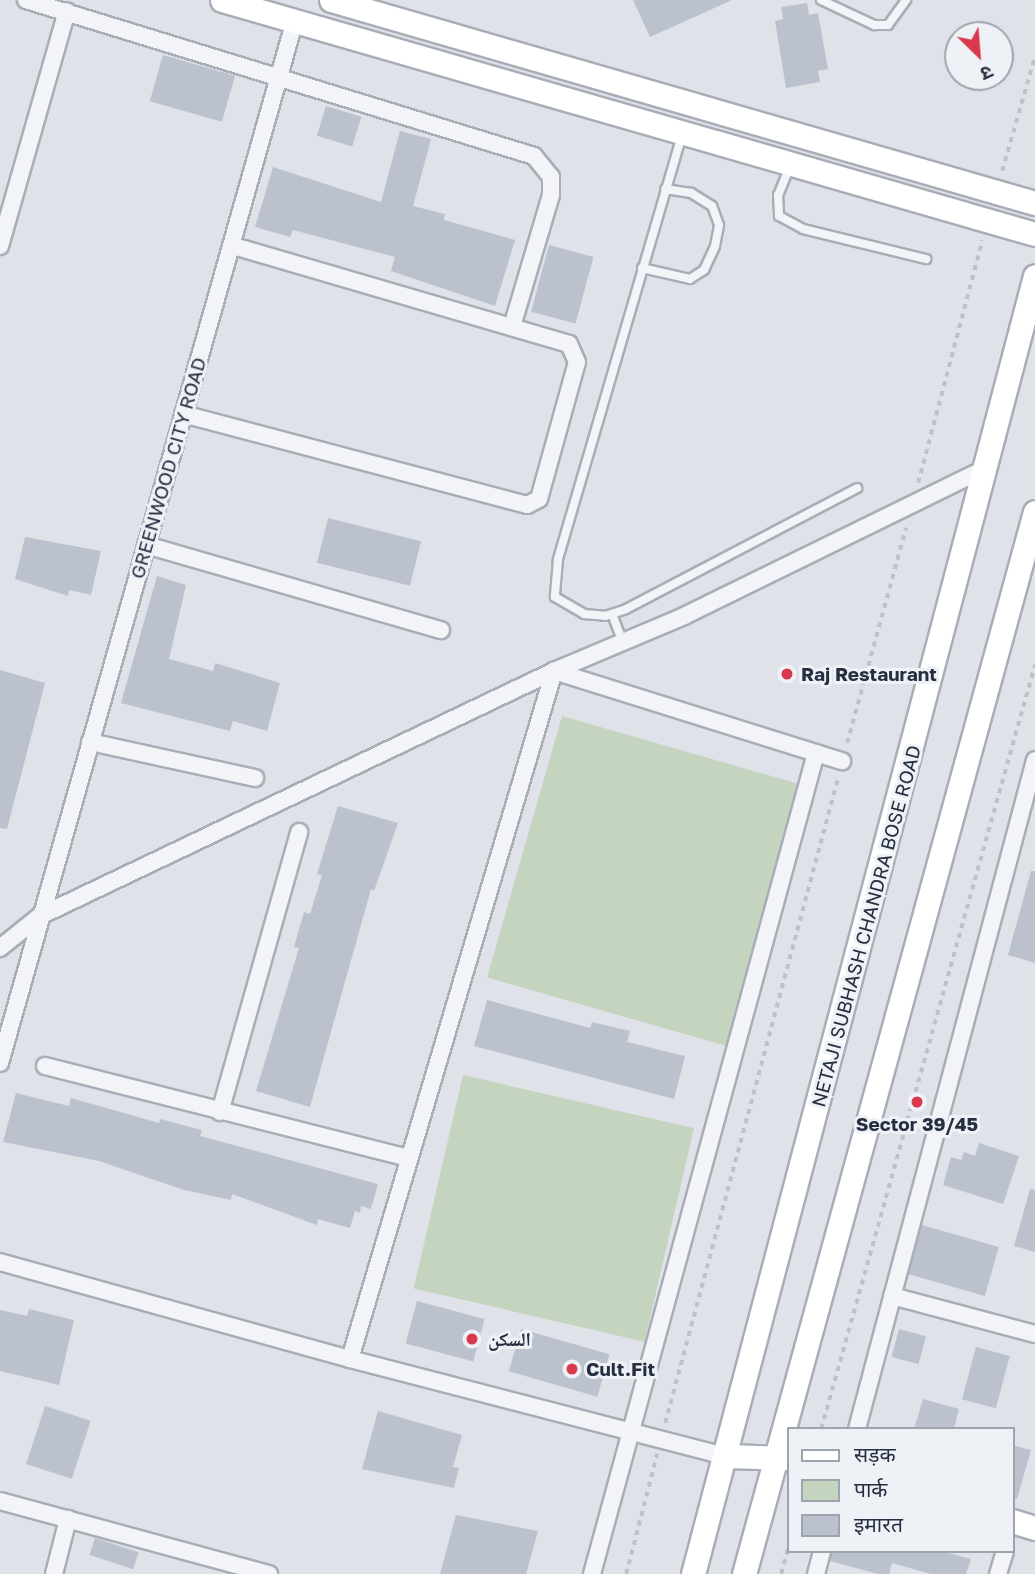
<!DOCTYPE html>
<meta charset="utf-8">
<style>
body{margin:0}
#map{position:relative;width:1035px;height:1574px;overflow:hidden;background:#dfe3e9;font-family:"Golos Text","Noto Naskh Arabic","Noto Sans Devanagari",sans-serif}
div>[style]{position:absolute}
[style*='--x']{left:calc(var(--x)*1px);top:calc(var(--y)*1px);width:calc(var(--w)*1px);rotate:calc(var(--a)*1deg)}
.green>*{inset:0;background:#c4d4bf;transform-origin:0 0}
.building>*{inset:0;background:#bbc1cd;transform-origin:0 0}
.path>*{height:3.5px;margin-top:-1.75px;transform-origin:0;background:repeating-linear-gradient(90deg,#bdc1c8 0 5px,transparent 0 10px)}
.roads{filter:drop-shadow(2px 0 #a8adb7) drop-shadow(-2px 0 #a8adb7) drop-shadow(0 2px #a8adb7) drop-shadow(0 -2px #a8adb7)}
.lane>*{height:8px;margin:-4px;padding:0 4px;transform-origin:4px;border-radius:4px;background:#f2f4f7}
.street>*{height:16px;margin:-8px;padding:0 8px;transform-origin:8px;border-radius:8px;background:#f2f4f7}
.secondary>*{height:23px;margin:-11.5px;padding:0 11.5px;transform-origin:11.5px;border-radius:11.5px;background:#fff}
.dots>*{width:19px;height:19px;translate:-50% -50%;box-sizing:border-box;border:4px solid #eef2f7;border-radius:50%}
span{translate:-50% -50%;white-space:nowrap;text-align:center;line-height:1.15;-webkit-text-stroke:6px #eef2f7;paint-order:stroke}
.street-label{font-size:19px;color:#262f42}
.poi-label{font-size:19px;color:#262f42;font-weight:700}
.left{translate:0 -50%;text-align:left}
.legend{position:absolute;left:787px;top:1427px;width:228px;height:126px;box-sizing:border-box;background:#eef2f7;border:2px solid #9ea4af;margin:0;padding:9px 12px;list-style:none;font-size:21px;color:#262f42}
.legend li{display:flex;align-items:center;gap:14px;height:35px}
.legend b{width:35px;border:2px solid #9ea4af}
.north{position:absolute;left:944px;top:21px;width:70px;height:70px;box-sizing:border-box;background:#eef2f7;border:2px solid #9ea4af;border-radius:50%;rotate:155deg;font-size:19px;font-weight:700;line-height:28px;text-align:center;color:#262f42}
.north::after{content:'';display:block;margin:auto;width:24px;height:32px;background:#da384b;clip-path:polygon(50% 0,100% 100%,50% 72%,0 100%)}
</style>
<div id="map">
<div class="green">
<div style="left:562px;top:716px;width:250px;height:272px;rotate:16deg"></div>
<div style="left:463px;top:1075px;width:237px;height:219px;rotate:13deg"></div>
</div>
<div class="building">
<div style="clip-path:polygon(633px 0,732px 0,650px 37px)"></div>
<div style="clip-path:polygon(807px 3px,809px 15px,818px 13px,828px 69px,818px 71px,820px 82px,786px 88px,775px 21px,783px 19px,781px 7px)"></div>
<div style="left:163px;top:55px;width:75px;height:48px;rotate:16deg"></div>
<div style="left:326px;top:106px;width:37px;height:31px;rotate:17deg"></div>
<div style="clip-path:polygon(400px 131px,431px 139px,413px 206px,445px 214px,444px 220px,515px 240px,495px 306px,391px 271px,395px 257px,293px 230px,290px 237px,255px 227px,273px 167px,381px 202px)"></div>
<div style="left:549px;top:245px;width:46px;height:69px;rotate:15deg"></div>
<div style="left:328px;top:518px;width:96px;height:46px;rotate:14deg"></div>
<div style="clip-path:polygon(25px 537px,101px 551px,91px 595px,69px 590px,68px 596px,15px 579px)"></div>
<div style="clip-path:polygon(157px 576px,186px 585px,169px 659px,213px 671px,215px 663px,280px 683px,267px 731px,233px 721px,230px 731px,121px 703px)"></div>
<div style="clip-path:polygon(0 670px,45px 683px,7px 829px,0 828px)"></div>
<div style="clip-path:polygon(338px 806px,398px 823px,374px 891px,371px 889px,310px 1107px,256px 1091px,299px 948px,294px 947px,304px 912px,310px 914px,322px 875px,317px 874px)"></div>
<div style="clip-path:polygon(1031px 871px,1035px 871px,1035px 963px,1008px 955px)"></div>
<div style="clip-path:polygon(487px 1000px,590px 1028px,592px 1022px,630px 1031px,627px 1042px,685px 1056px,674px 1099px,474px 1046px)"></div>
<div style="clip-path:polygon(16px 1093px,69px 1106px,71px 1098px,159px 1123px,160px 1119px,202px 1130px,200px 1136px,378px 1184px,371px 1209px,361px 1206px,360px 1213px,355px 1211px,350px 1228px,318px 1219px,317px 1225px,232px 1194px,231px 1200px,184px 1190px,99px 1161px,3px 1142px)"></div>
<div style="clip-path:polygon(979px 1143px,1019px 1156px,1003px 1204px,943px 1185px,951px 1157px,961px 1160px,964px 1152px,975px 1156px)"></div>
<div style="clip-path:polygon(1030px 1189px,1035px 1190px,1035px 1252px,1014px 1246px)"></div>
<div style="left:922px;top:1225px;width:80px;height:51px;rotate:16deg"></div>
<div style="left:417px;top:1301px;width:70px;height:44px;rotate:15deg"></div>
<div style="clip-path:polygon(29px 1309px,74px 1320px,59px 1385px,0 1371px,0 1310px,27px 1316px)"></div>
<div style="left:521px;top:1329px;width:92px;height:44px;rotate:16deg"></div>
<div style="left:899px;top:1329px;width:28px;height:29px;rotate:15deg"></div>
<div style="left:976px;top:1347px;width:35px;height:54px;rotate:15deg"></div>
<div style="clip-path:polygon(923px 1399px,959px 1409px,954px 1429px,914px 1429px)"></div>
<div style="left:45px;top:1406px;width:48px;height:61px;rotate:18deg"></div>
<div style="clip-path:polygon(378px 1411px,462px 1435px,453px 1467px,459px 1468px,454px 1488px,362px 1469px)"></div>
<div style="clip-path:polygon(1012px 1445px,1031px 1450px,1017px 1499px,1012px 1498px)"></div>
<div style="clip-path:polygon(456px 1515px,538px 1531px,526px 1574px,440px 1574px)"></div>
<div style="left:95px;top:1538px;width:46px;height:18px;rotate:18deg"></div>
<div style="clip-path:polygon(832px 1551px,941px 1551px,971px 1559px,966px 1574px,931px 1574px,892px 1563px,889px 1574px,878px 1574px,830px 1561px)"></div>
</div>
<div class="path">
<div style="--x:1002;--y:171;--w:120;--a:-74"></div>
<div style="--x:918;--y:483;--w:251;--a:-75.2"></div>
<div style="--x:847;--y:743;--w:223;--a:-74.7"></div>
<div style="--x:665;--y:1423;--w:668;--a:-74.99"></div>
<div style="--x:821;--y:1429;--w:794;--a:-74.37"></div>
<div style="--x:626;--y:1574;--w:124;--a:-75.5"></div>
<div style="--x:781;--y:1574;--w:28;--a:-75"></div>
</div>
<div class="roads">
<div class="lane">
<div style="--x:821;--y:0;--w:59;--a:25.3"></div>
<div style="--x:874;--y:25;--w:14;--a:0"></div>
<div style="--x:888;--y:25;--w:31;--a:-54"></div>
<div style="--x:682;--y:135;--w:443;--a:106.3"></div>
<div style="--x:558;--y:560;--w:37;--a:95"></div>
<div style="--x:555;--y:597;--w:34;--a:30"></div>
<div style="--x:584;--y:614;--w:21;--a:5"></div>
<div style="--x:605;--y:616;--w:22;--a:-18"></div>
<div style="--x:626;--y:609;--w:261;--a:-27.6"></div>
<div style="--x:790;--y:166;--w:31;--a:112"></div>
<div style="--x:778;--y:195;--w:21;--a:87"></div>
<div style="--x:779;--y:216;--w:27;--a:28"></div>
<div style="--x:803;--y:229;--w:127;--a:13.7"></div>
<div style="--x:642;--y:268;--w:49;--a:12.9"></div>
<div style="--x:690;--y:279;--w:17;--a:-33"></div>
<div style="--x:704;--y:270;--w:26;--a:-65"></div>
<div style="--x:715;--y:246;--w:21;--a:-79"></div>
<div style="--x:719;--y:225;--w:20;--a:-110"></div>
<div style="--x:712;--y:206;--w:25;--a:-148"></div>
<div style="--x:691;--y:193;--w:26;--a:-171"></div>
<div style="--x:612;--y:614;--w:30;--a:69"></div>
</div>
<div class="street">
<div style="--x:26;--y:0;--w:531;--a:17.07"></div>
<div style="--x:534;--y:156;--w:27;--a:51"></div>
<div style="--x:551;--y:177;--w:18;--a:90"></div>
<div style="--x:551;--y:195;--w:138;--a:106.5"></div>
<div style="--x:0;--y:246;--w:244;--a:-74.1"></div>
<div style="--x:183;--y:414;--w:356;--a:14.8"></div>
<div style="--x:527;--y:505;--w:13;--a:-27"></div>
<div style="--x:539;--y:499;--w:142;--a:-74.5"></div>
<div style="--x:577;--y:362;--w:20;--a:-114"></div>
<div style="--x:569;--y:344;--w:352;--a:-163.7"></div>
<div style="--x:146;--y:545;--w:307;--a:16.1"></div>
<div style="--x:554;--y:671;--w:302;--a:17.4"></div>
<div style="--x:90;--y:742;--w:169;--a:12.3"></div>
<div style="--x:0;--y:948;--w:51;--a:-38.7"></div>
<div style="--x:40;--y:916;--w:569;--a:-25.48"></div>
<div style="--x:554;--y:671;--w:141;--a:-22.9"></div>
<div style="--x:684;--y:616;--w:336;--a:-26.1"></div>
<div style="--x:0;--y:1063;--w:1084;--a:-74.21"></div>
<div style="--x:45;--y:1066;--w:374;--a:14.2"></div>
<div style="--x:220;--y:1112;--w:291;--a:-74.2"></div>
<div style="--x:0;--y:1262;--w:363;--a:15.5"></div>
<div style="--x:350;--y:1359;--w:388;--a:14.5"></div>
<div style="--x:892;--y:1296;--w:148;--a:14.9"></div>
<div style="--x:350;--y:1359;--w:718;--a:-73.48"></div>
<div style="--x:857;--y:1429;--w:692;--a:-75.1"></div>
<div style="--x:0;--y:1501;--w:279;--a:15.2"></div>
<div style="--x:54;--y:1574;--w:57;--a:-75.7"></div>
<div style="--x:592;--y:1574;--w:851;--a:-74.74"></div>
<div style="--x:816;--y:1574;--w:24;--a:-75"></div>
<div style="--x:998;--y:1574;--w:24;--a:-73"></div>
</div>
<div class="secondary">
<div style="--x:222;--y:0;--w:846;--a:16.06"></div>
<div style="--x:331;--y:0;--w:733;--a:16.09"></div>
<div style="--x:726;--y:1456;--w:62;--a:1.8"></div>
<div style="--x:1012;--y:1521;--w:24;--a:17"></div>
<div style="--x:693;--y:1574;--w:1342;--a:-75.24"></div>
<div style="--x:744;--y:1574;--w:1101;--a:-74.68"></div>
</div>
</div>
<div class="dots">
<div style="left:787px;top:674px;background:#da384b"></div>
<div style="left:917px;top:1102px;background:#da384b"></div>
<div style="left:472px;top:1339px;background:#da384b"></div>
<div style="left:572px;top:1369px;background:#da384b"></div>
</div>
<div class="street-label">
<span style="left:168px;top:468px;rotate:-74deg">GREENWOOD CITY ROAD</span>
<span style="left:866px;top:926px;rotate:-75deg">NETAJI SUBHASH CHANDRA BOSE ROAD</span>
</div>
<div class="poi-label">
<span class="left" style="left:801px;top:674px">Raj Restaurant</span>
<span style="left:917px;top:1124px">Sector 39/45</span>
<span class="left" style="left:488px;top:1339px">السكن</span>
<span class="left" style="left:586px;top:1369px">Cult.Fit</span>
</div>
<ul class="legend">
<li><b style="height:9px;background:#fff"></b>सड़क</li>
<li><b style="height:19px;background:#c4d4bf"></b>पार्क</li>
<li><b style="height:19px;background:#bbc1cd"></b>इमारत</li>
</ul>
<div class="north">उ</div>
</div>
